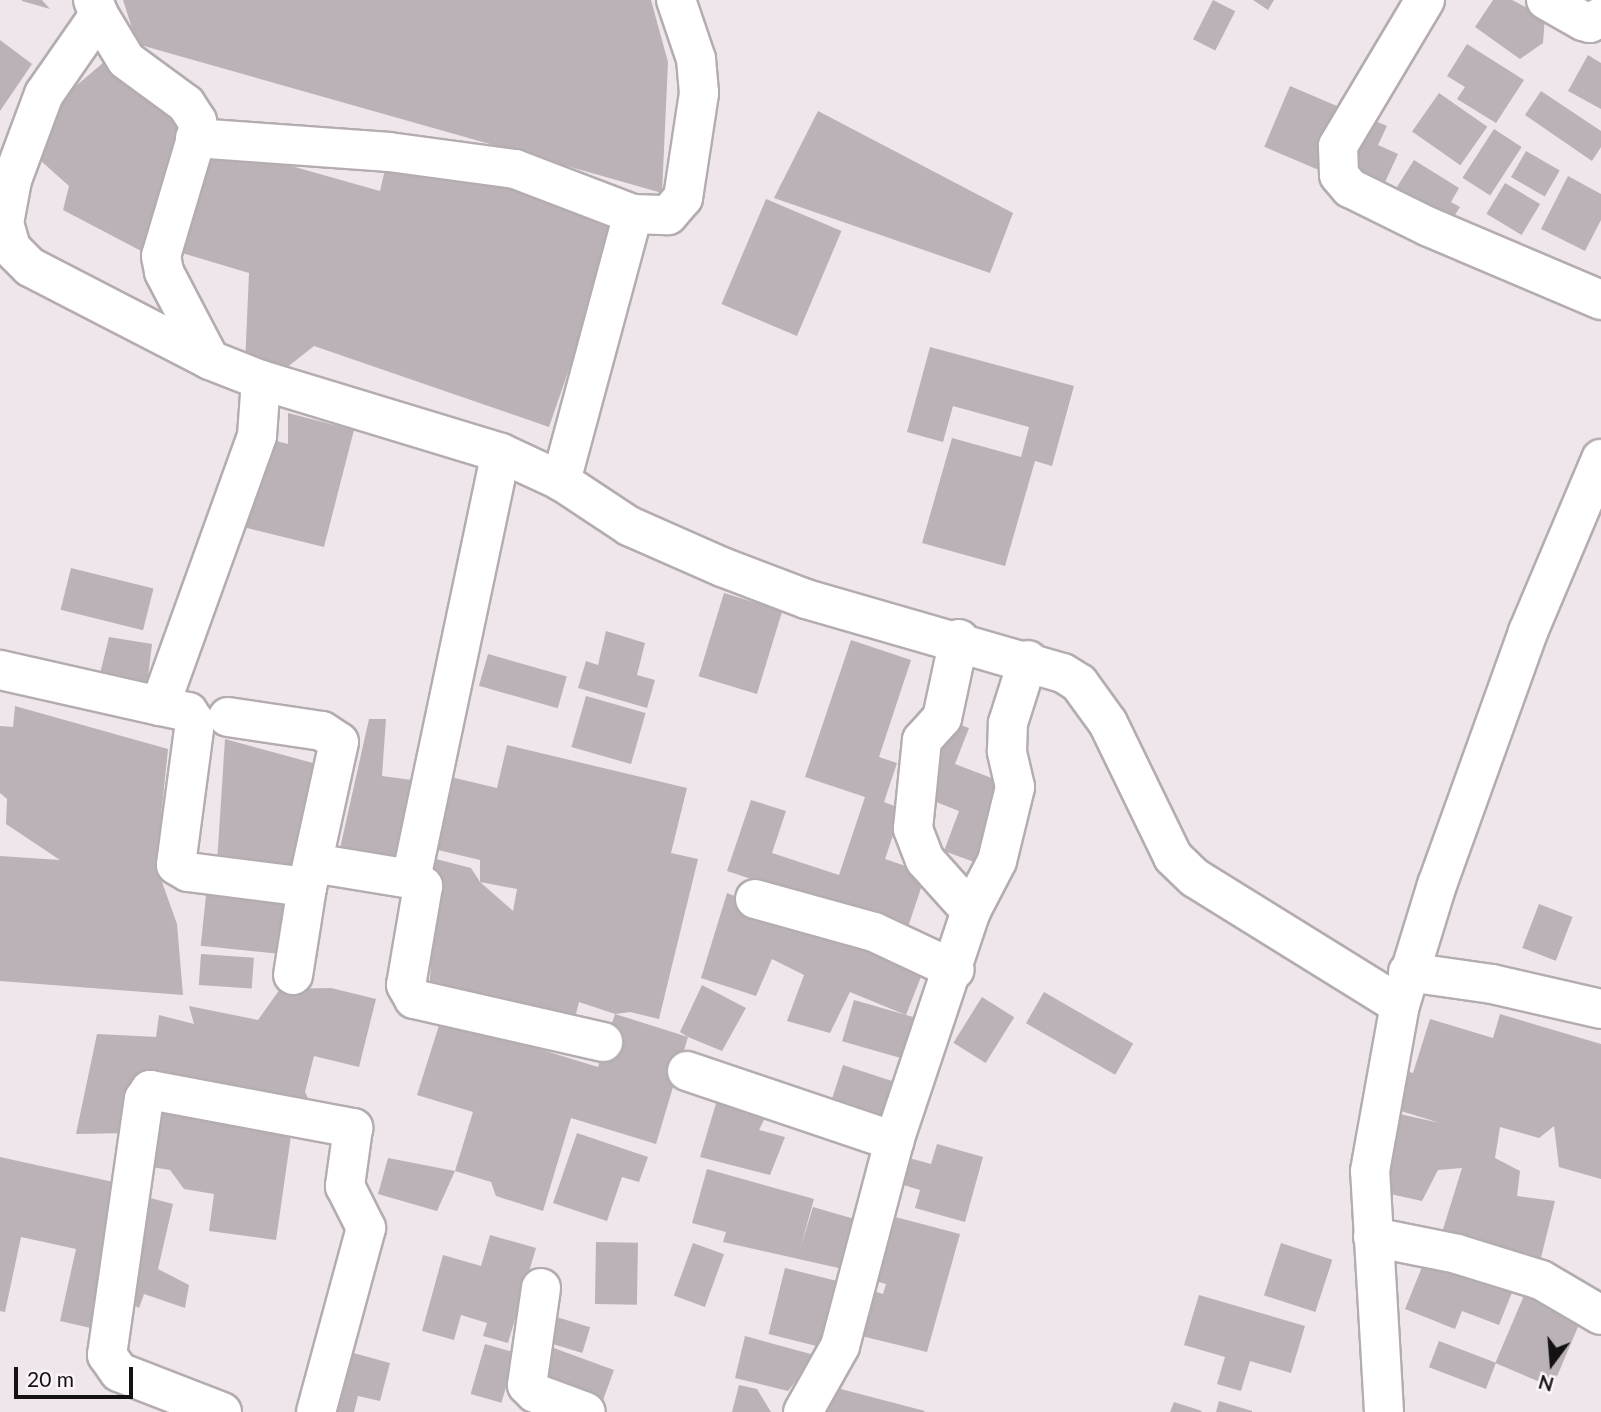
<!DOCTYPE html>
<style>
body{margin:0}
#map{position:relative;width:1601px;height:1412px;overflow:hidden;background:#eee6ea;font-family:Lato,sans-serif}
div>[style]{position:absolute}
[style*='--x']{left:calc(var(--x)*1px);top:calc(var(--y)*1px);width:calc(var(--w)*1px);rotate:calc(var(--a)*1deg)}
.building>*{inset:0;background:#bab2b6;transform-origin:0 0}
.roads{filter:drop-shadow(2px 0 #b4acb0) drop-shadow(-2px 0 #b4acb0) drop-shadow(0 2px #b4acb0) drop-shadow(0 -2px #b4acb0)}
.minor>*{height:38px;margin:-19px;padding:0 19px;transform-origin:19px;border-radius:19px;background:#fff}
span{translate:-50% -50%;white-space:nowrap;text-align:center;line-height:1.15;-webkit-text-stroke:7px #fbf3f8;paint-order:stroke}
.north{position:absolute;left:1517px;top:1328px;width:70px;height:70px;-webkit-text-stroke:5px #fbf3f8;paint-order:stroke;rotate:196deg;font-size:19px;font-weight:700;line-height:28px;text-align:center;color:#141112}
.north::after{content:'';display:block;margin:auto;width:24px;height:32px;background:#141112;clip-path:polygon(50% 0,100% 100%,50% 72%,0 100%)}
.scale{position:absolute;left:14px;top:1367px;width:119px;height:32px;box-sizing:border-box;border:4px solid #141112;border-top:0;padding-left:9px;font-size:21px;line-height:24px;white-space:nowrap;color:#141112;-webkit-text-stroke:5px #fbf3f8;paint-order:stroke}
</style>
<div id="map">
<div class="building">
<div style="clip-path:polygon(22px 0,42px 0,50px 9px,22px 1px)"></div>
<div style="clip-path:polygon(123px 0,651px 0,668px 62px,662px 193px,137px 44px)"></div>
<div style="left:1213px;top:0;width:25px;height:44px;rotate:27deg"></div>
<div style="clip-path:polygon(1253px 0,1274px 0,1268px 10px)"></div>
<div style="clip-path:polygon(1493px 0,1512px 0,1545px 17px,1543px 43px,1520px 59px,1475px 27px)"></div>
<div style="clip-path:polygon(0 40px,32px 64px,0 111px)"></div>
<div style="clip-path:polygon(1467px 44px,1524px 80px,1496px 123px,1457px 99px,1465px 87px,1447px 76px)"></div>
<div style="clip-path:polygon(1588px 55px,1601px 63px,1601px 109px,1568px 91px)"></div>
<div style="clip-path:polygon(110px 57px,186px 132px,145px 253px,63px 210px,69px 186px,31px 152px,51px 107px)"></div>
<div style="left:1290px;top:86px;width:58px;height:66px;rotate:23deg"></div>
<div style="clip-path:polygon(1541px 91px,1601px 131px,1601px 147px,1592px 161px,1525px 115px)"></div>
<div style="left:1439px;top:93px;width:59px;height:47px;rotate:35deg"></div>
<div style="clip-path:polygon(818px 111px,1013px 213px,990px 273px,774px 198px)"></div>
<div style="clip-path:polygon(1361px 115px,1387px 126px,1378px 145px,1398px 154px,1380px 193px,1346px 169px)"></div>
<div style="left:1494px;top:129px;width:33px;height:58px;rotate:33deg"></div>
<div style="clip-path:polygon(195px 139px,380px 191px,389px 152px,625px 207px,549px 427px,314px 346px,276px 376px,245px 364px,249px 273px,162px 247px)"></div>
<div style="left:1526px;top:151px;width:39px;height:30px;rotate:30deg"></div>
<div style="clip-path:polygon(1414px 160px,1459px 188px,1451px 202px,1460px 207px,1450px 223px,1395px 190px)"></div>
<div style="clip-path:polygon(1568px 176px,1601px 194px,1601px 220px,1585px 251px,1541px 229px)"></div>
<div style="left:1505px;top:183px;width:41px;height:36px;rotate:31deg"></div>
<div style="left:766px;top:199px;width:82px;height:114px;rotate:23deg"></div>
<div style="clip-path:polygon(930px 347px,1074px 386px,1052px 466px,1035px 461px,1005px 566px,922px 543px,952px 438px,1021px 457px,1029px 427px,953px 406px,943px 442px,907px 432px)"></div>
<div style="clip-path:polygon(288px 413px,354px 430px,324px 547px,235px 525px,257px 436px,288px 444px)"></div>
<div style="left:71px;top:568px;width:85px;height:43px;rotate:14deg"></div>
<div style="left:724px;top:593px;width:61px;height:87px;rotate:17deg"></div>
<div style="clip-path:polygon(606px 631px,645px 643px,637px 675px,655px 680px,647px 708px,578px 688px,586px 661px,598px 665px)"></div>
<div style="clip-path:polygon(109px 637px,152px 644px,146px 693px,98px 682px)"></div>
<div style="clip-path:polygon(851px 640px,911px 660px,879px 757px,897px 763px,884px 802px,902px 809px,885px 859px,926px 873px,907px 930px,727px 871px,751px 800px,786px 811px,772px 853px,839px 875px,865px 797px,805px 777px)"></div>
<div style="left:488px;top:654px;width:82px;height:33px;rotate:16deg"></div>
<div style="left:586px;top:696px;width:62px;height:53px;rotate:16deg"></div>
<div style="clip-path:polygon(15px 706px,168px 749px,156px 865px,177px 924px,183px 995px,0 981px,0 856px,60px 860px,6px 824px,7px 799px,0 793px,0 726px,13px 727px)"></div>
<div style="clip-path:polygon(942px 718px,969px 728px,955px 764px,1015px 787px,985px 866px,944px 851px,959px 811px,913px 793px)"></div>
<div style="clip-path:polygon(369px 719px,386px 719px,382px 776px,412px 780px,395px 866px,339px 853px)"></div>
<div style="clip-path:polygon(225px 739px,313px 763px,293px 864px,217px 863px)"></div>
<div style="clip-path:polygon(evenodd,507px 745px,687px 788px,671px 853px,698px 859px,659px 1019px,630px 1012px,615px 1014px,579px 1002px,576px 1014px,429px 989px,437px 891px,426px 872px,432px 858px,471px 868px,480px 882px,480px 860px,421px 846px,438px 774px,497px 788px,507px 745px,480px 882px,517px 889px,513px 911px,480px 882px)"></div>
<div style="left:207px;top:886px;width:80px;height:60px;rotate:6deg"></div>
<div style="clip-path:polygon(727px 893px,924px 969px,906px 1015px,850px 992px,830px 1033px,787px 1021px,804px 975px,772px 959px,756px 996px,701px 978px)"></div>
<div style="left:1539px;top:904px;width:36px;height:47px;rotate:21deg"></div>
<div style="left:201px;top:954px;width:53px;height:31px;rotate:4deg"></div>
<div style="clip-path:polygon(702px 985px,746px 1008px,722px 1051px,688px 1037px,656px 1144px,571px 1118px,543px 1211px,496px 1196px,491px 1182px,455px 1171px,473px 1112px,417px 1095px,441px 1019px,598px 1067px,615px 1014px,688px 1037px,680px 1032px)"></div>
<div style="clip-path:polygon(331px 988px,376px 999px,359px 1067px,314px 1056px,305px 1092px,310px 1102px,143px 1080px,129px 1133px,76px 1134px,97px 1034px,156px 1037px,159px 1015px,194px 1024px,189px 1006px,258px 1020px,280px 989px)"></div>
<div style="left:1044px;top:992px;width:103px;height:36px;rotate:30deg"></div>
<div style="left:982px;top:997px;width:38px;height:54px;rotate:32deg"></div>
<div style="left:854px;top:1000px;width:69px;height:43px;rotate:16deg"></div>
<div style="clip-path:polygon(1500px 1014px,1601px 1044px,1601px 1179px,1559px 1167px,1554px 1126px,1539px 1138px,1500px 1127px,1495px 1158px,1520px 1171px,1517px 1196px,1555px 1201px,1538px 1270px,1440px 1239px,1462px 1168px,1438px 1170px,1422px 1201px,1381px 1192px,1395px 1113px,1440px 1123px,1388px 1107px,1400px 1069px,1413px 1073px,1430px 1019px,1493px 1038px)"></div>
<div style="left:843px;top:1065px;width:66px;height:50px;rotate:18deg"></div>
<div style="clip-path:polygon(720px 1090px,770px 1108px,759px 1130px,785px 1137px,770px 1175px,700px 1157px)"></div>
<div style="clip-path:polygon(154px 1102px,293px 1122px,276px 1240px,209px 1231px,214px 1194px,184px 1189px,170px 1170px,145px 1166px)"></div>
<div style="clip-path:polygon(577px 1133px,648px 1157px,639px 1182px,622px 1177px,607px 1221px,553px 1203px)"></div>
<div style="clip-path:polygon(937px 1144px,983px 1157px,965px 1222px,915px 1208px,920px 1190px,894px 1182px,902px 1156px,931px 1164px)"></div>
<div style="clip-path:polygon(0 1157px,127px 1185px,95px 1329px,60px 1321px,76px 1249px,21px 1237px,5px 1312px,0 1311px)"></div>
<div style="clip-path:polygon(388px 1158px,455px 1171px,437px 1211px,378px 1194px)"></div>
<div style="clip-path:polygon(707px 1169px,814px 1199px,800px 1249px,813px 1207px,858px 1220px,843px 1269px,723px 1242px,726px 1232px,692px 1223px)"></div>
<div style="clip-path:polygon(139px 1195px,173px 1204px,158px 1269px,189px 1285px,185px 1308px,144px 1294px,139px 1308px,125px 1300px)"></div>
<div style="clip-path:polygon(884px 1214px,960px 1234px,927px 1352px,849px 1333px,861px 1287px,883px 1294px,886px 1284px,868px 1279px)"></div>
<div style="clip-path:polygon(490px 1235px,536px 1248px,508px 1343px,483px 1336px,487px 1323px,461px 1315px,454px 1340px,422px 1331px,443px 1255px,481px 1266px)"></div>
<div style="left:596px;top:1242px;width:42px;height:62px;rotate:1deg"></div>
<div style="left:693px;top:1243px;width:33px;height:56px;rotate:20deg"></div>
<div style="left:1281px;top:1243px;width:54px;height:55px;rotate:18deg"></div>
<div style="clip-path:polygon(1424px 1262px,1453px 1274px,1456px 1267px,1513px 1290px,1499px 1325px,1462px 1311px,1455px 1329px,1405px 1309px)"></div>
<div style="left:785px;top:1268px;width:68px;height:68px;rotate:14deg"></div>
<div style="left:1525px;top:1293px;width:62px;height:76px;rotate:23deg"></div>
<div style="clip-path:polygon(1199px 1295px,1305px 1326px,1291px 1373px,1250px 1361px,1241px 1391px,1217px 1384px,1225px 1357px,1184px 1345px)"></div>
<div style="left:550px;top:1315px;width:42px;height:27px;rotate:17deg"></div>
<div style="clip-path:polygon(745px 1336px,829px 1359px,813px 1387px,795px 1382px,788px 1391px,735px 1378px)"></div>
<div style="left:1439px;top:1341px;width:61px;height:28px;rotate:21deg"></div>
<div style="left:485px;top:1344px;width:32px;height:52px;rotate:16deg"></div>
<div style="left:551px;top:1347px;width:67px;height:42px;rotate:20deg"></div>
<div style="clip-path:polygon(339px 1349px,390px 1363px,380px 1401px,358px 1396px,354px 1412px,323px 1412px)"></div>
<div style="clip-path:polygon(739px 1385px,757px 1389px,771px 1412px,732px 1412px)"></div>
<div style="clip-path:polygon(833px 1387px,925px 1411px,924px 1412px,827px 1412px)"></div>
<div style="clip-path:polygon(1219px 1401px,1252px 1411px,1252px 1412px,1216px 1412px)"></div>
<div style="clip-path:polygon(1174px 1402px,1202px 1411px,1201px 1412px,1170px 1412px)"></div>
</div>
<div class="roads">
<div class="minor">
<div style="--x:93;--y:0;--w:16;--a:68"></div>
<div style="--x:99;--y:15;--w:96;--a:124.8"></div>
<div style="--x:44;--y:94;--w:92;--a:110.4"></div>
<div style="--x:12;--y:180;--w:44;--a:100.5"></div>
<div style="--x:4;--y:223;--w:26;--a:74"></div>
<div style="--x:11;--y:248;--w:27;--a:45"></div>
<div style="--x:30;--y:267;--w:203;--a:27.3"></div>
<div style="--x:210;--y:360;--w:55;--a:21.4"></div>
<div style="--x:261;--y:380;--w:251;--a:16.9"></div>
<div style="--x:501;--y:453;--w:66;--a:25"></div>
<div style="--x:561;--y:481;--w:82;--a:33.5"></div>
<div style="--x:629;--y:526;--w:102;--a:23.8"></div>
<div style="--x:722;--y:567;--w:90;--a:20.9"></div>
<div style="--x:806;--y:599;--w:267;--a:16.1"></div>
<div style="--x:1063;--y:673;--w:19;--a:32"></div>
<div style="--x:1079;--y:683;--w:49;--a:54.1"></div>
<div style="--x:1108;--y:723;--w:149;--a:64.1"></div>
<div style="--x:1173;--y:857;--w:30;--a:44"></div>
<div style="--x:1195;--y:878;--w:241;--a:31.8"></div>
<div style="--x:1425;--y:0;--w:170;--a:120.8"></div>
<div style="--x:1338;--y:146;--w:29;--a:88"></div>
<div style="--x:1339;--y:175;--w:17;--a:50"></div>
<div style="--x:1350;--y:188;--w:88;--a:26.3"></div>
<div style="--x:1429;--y:227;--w:187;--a:23"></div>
<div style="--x:1546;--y:0;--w:43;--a:29.6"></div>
<div style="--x:1583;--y:21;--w:7;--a:16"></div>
<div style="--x:1590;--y:23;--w:13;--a:-29"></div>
<div style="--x:99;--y:15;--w:52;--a:59"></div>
<div style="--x:126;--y:60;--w:74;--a:36.3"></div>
<div style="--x:186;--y:104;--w:20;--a:57"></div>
<div style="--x:197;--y:121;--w:11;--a:85"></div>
<div style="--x:198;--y:132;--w:129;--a:106.6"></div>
<div style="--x:161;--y:256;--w:16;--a:79"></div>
<div style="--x:164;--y:272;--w:99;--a:62.4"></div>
<div style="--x:195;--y:138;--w:195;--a:4.1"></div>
<div style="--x:389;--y:152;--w:127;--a:7.7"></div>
<div style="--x:515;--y:169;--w:126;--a:20.9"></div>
<div style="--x:633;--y:214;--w:277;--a:105.1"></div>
<div style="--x:633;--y:214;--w:35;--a:2"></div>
<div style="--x:668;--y:215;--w:23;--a:-49"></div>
<div style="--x:683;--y:198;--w:106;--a:-81.3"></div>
<div style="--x:699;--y:93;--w:34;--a:-95"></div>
<div style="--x:696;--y:59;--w:62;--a:-108.7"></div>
<div style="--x:261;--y:380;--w:56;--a:94.1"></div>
<div style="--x:257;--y:436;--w:287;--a:109.8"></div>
<div style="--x:160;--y:706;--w:29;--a:12"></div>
<div style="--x:188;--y:712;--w:12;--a:55"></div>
<div style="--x:195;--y:722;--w:144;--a:97.6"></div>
<div style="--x:176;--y:865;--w:14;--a:30"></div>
<div style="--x:188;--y:872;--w:120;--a:7.2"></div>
<div style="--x:307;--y:887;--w:89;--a:99"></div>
<div style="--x:959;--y:639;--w:81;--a:102.1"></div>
<div style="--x:942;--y:718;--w:30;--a:132"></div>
<div style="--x:922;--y:740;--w:89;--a:95.8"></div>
<div style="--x:913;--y:829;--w:33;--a:69"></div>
<div style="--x:925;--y:860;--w:69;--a:48"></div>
<div style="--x:0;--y:670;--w:164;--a:12.7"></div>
<div style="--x:228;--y:717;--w:95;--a:8.5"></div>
<div style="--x:322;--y:731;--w:20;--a:33"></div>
<div style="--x:339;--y:742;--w:148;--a:102.4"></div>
<div style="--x:313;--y:863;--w:99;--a:9.3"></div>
<div style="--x:411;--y:879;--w:14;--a:30"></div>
<div style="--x:423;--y:886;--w:100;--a:99.7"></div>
<div style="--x:406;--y:985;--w:16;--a:60"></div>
<div style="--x:414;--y:999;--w:194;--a:12.8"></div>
<div style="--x:411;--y:879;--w:435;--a:-78.1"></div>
<div style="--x:755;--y:899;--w:123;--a:15.5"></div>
<div style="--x:874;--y:932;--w:89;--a:25.1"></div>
<div style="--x:1408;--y:972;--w:85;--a:8.1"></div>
<div style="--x:1492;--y:984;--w:112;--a:12.9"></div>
<div style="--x:687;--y:1071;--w:219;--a:18.7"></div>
<div style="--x:1373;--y:1237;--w:86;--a:11.4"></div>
<div style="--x:1457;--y:1254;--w:88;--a:17.2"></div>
<div style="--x:1541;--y:1280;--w:69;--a:30.3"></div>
<div style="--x:541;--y:1288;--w:98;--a:98.2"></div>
<div style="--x:527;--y:1385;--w:11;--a:45"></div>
<div style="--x:535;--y:1393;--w:54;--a:20.4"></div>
<div style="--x:222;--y:1412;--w:110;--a:-158.8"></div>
<div style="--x:119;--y:1372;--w:21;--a:-125"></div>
<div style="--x:107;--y:1355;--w:259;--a:-81.8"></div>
<div style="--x:144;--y:1099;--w:11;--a:-56"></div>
<div style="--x:150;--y:1090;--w:207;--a:10.6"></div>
<div style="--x:353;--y:1128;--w:59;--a:97.9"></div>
<div style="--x:345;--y:1186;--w:47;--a:63.4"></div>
<div style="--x:366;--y:1228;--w:191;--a:105.2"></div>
<div style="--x:803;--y:1412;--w:76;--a:-60.7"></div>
<div style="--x:840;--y:1346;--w:212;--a:-75.2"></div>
<div style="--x:894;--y:1141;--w:243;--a:-71.5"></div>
<div style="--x:971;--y:911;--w:56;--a:-62.5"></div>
<div style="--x:997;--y:861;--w:76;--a:-76.3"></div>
<div style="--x:1015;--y:787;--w:37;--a:-103"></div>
<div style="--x:1007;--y:751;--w:28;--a:-88"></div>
<div style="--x:1008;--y:723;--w:66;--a:-72.4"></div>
<div style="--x:1384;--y:1412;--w:241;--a:-93.3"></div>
<div style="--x:1370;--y:1171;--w:169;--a:-79.8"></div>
<div style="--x:1400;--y:1005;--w:126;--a:-72.9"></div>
<div style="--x:1437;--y:885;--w:269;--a:-70.2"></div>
<div style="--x:1528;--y:632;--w:188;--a:-67.1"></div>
</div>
</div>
<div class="north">N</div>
<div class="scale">20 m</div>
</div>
